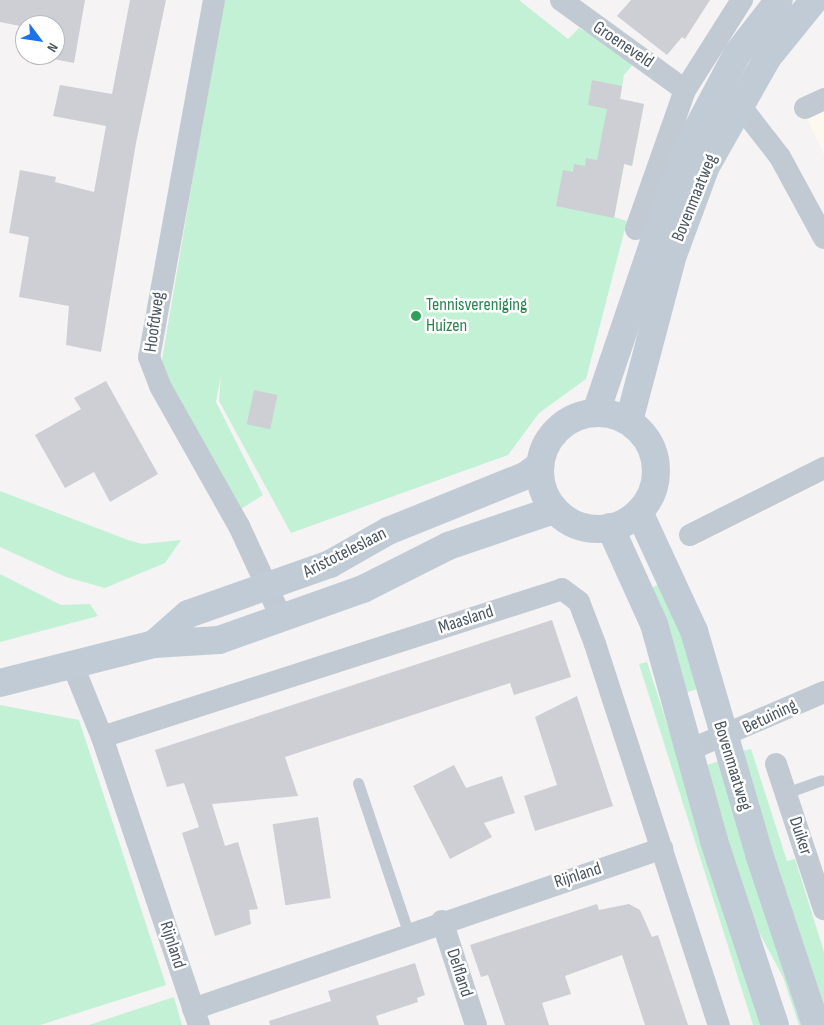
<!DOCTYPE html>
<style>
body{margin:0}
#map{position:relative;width:824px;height:1025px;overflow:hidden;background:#f5f3f3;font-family:"Sofia Sans Condensed",sans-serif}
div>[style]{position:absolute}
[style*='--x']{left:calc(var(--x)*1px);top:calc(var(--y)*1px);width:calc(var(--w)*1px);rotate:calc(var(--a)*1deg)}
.commercial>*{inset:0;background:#fdf9ef}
.green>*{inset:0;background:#c3f1d5}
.building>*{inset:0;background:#cdcfd5;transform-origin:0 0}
.lane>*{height:11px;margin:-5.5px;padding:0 5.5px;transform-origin:5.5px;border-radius:5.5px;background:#c1cad2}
.street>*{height:22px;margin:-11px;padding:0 11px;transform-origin:11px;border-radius:11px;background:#c1cad2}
.secondary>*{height:28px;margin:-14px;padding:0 14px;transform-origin:14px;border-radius:14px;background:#c1cbd6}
.secondary>.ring{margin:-14px;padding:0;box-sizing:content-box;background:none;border:28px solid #c1cbd6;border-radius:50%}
.dots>*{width:14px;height:14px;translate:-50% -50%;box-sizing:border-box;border:2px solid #fff;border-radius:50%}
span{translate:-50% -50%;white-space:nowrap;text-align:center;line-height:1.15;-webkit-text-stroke:5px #fff;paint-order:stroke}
.street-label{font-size:18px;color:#4a5661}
.leisure-label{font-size:18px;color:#27864d}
.left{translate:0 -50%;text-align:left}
.north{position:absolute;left:15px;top:15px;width:50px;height:50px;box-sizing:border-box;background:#fff;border:1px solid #b7bbc0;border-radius:50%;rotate:121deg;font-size:14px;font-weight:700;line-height:20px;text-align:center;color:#4a5661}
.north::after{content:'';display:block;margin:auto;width:18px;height:22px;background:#1a73e8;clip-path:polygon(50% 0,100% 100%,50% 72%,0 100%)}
</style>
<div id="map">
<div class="commercial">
<div style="clip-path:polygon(824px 107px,824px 155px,806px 116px)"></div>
</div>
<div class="green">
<div style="clip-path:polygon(223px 0,519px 0,568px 39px,579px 28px,637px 60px,624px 75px,620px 99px,644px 104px,632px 166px,625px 160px,614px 217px,627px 221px,586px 379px,539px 413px,508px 455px,291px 533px,219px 401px,221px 375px,216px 402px,263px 495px,239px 510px,169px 387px,162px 360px)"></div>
<div style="clip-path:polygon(0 491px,128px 540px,142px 544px,181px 540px,165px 563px,105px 588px,66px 577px,0 547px)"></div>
<div style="clip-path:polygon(0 574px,61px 605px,90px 604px,98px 616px,0 642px)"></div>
<div style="clip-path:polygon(666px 580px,702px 688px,687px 692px,650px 589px)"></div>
<div style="clip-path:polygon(647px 662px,764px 1025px,753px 1025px,639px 664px)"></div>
<div style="clip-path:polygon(0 705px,79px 720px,166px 985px,40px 1025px,0 1025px)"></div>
<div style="clip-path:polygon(751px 749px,787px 861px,795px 859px,824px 952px,824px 1020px,738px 752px)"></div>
<div style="clip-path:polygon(719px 761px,808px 1025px,799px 1025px,783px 977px,753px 921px,704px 766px)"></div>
<div style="clip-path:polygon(174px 997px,182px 1025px,89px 1025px)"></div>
</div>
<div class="building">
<div style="clip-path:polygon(0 0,85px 0,74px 63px,48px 58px,55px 55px,55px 25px,25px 27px,0 22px)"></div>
<div style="clip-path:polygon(130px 0,166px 0,136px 143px,101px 352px,66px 345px,69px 306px,19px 297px,29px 237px,9px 233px,20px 170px,56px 177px,55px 182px,94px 192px,106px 126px,53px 116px,60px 85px,112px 94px)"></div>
<div style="clip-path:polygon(631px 0,710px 0,685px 39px,682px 37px,667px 55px,617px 16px)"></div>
<div style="clip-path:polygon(592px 80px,622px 86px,620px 99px,644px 104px,632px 166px,624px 164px,614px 218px,556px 206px,563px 170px,573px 172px,574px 164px,585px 166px,586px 158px,597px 160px,607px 109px,588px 105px)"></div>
<div style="clip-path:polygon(106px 381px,158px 474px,110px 502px,94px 472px,65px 488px,35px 435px,81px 409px,74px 398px)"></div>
<div style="left:254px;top:390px;width:24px;height:35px;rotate:12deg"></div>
<div style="clip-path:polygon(552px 620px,571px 677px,514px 695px,510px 683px,285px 757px,298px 796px,212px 804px,225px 846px,238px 842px,258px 909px,249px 910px,251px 924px,215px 936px,182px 833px,199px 827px,184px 783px,167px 787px,155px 750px)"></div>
<div style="clip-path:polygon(577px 696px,613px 806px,535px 831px,524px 796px,557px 785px,535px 717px)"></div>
<div style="clip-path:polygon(454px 765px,466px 788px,502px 776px,515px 813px,484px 823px,492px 837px,450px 859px,413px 786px)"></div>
<div style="left:318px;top:817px;width:82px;height:46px;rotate:81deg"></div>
<div style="clip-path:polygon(597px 904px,599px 910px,629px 904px,640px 910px,652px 937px,658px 935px,688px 1025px,645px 1025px,622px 955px,565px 976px,571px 994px,542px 1003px,549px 1025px,505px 1025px,488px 975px,481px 977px,470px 945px)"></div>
<div style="clip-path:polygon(415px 963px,425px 995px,417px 998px,418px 1002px,376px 1016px,379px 1025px,270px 1025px,269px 1021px,331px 1001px,328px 991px)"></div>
</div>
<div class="lane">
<div style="--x:358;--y:783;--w:157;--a:71.4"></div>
<div style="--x:786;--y:793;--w:37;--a:-20"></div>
</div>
<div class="street">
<div style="--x:214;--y:0;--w:363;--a:100.3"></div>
<div style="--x:149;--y:357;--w:31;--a:69"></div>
<div style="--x:160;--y:386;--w:161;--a:60.6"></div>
<div style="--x:239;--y:526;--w:100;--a:65.2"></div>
<div style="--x:561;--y:0;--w:153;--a:36"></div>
<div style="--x:738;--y:103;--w:68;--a:52.1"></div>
<div style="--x:780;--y:157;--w:92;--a:61.5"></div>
<div style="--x:805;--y:108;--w:21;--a:-25"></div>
<div style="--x:636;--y:229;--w:147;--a:-70.6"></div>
<div style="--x:685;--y:90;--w:107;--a:-57.7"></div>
<div style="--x:690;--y:535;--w:150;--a:-26.6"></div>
<div style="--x:73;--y:666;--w:77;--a:67.8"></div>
<div style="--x:102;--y:737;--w:304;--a:71.4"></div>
<div style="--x:102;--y:737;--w:483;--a:-17.8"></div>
<div style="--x:562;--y:589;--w:21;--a:37"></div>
<div style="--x:579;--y:602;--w:45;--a:69.1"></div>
<div style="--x:595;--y:644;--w:401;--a:72"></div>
<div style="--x:687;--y:751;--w:149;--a:-23.3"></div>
<div style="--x:776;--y:764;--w:153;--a:71.7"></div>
<div style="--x:442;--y:921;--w:109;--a:71.9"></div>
<div style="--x:193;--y:1009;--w:496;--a:-18.9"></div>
</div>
<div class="secondary">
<div style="--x:596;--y:412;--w:270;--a:-71.2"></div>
<div style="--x:683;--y:156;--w:115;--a:-62.1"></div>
<div style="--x:737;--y:54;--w:68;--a:-52.1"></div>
<div class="ring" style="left:540px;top:413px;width:88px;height:88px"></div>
<div style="--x:629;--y:421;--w:172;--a:-75.2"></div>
<div style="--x:673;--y:255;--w:95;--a:-69.7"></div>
<div style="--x:706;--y:166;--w:125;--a:-60.4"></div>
<div style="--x:768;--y:57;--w:73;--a:-51.1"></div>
<div style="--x:639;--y:512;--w:131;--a:65.2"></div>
<div style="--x:694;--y:631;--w:232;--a:73.7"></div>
<div style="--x:759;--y:854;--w:180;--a:71.6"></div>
<div style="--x:610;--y:527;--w:107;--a:65.6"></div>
<div style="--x:654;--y:624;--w:225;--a:74.5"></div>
<div style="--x:714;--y:841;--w:194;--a:71.7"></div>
<div style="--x:154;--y:644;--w:45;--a:-41.4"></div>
<div style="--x:188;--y:614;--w:151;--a:-19.4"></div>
<div style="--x:330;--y:564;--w:67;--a:-29.6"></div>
<div style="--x:388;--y:531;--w:148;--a:-21.9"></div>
<div style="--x:525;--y:476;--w:17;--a:-36"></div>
<div style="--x:0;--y:683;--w:159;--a:-14.2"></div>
<div style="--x:154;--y:644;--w:65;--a:-3.5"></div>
<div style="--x:219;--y:640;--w:153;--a:-19.5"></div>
<div style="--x:363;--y:589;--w:95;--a:-26.8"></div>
<div style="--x:448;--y:546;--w:112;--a:-18.8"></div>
</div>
<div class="dots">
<div style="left:416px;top:316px;background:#2e9e5b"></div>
</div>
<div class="street-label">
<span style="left:623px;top:45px;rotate:34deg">Groeneveld</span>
<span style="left:695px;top:198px;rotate:-68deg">Bovenmaatweg</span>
<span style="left:155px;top:322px;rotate:-82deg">Hoofdweg</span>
<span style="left:345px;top:553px;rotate:-27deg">Aristoteleslaan</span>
<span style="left:466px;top:620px;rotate:-18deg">Maasland</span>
<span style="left:770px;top:717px;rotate:-25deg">Betuining</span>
<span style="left:732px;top:766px;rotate:73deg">Bovenmaatweg</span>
<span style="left:800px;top:836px;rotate:72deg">Duiker</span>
<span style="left:578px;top:876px;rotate:-18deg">Rijnland</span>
<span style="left:172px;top:945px;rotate:72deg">Rijnland</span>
<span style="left:459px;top:973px;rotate:72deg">Delfland</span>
</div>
<div class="leisure-label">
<span class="left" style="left:426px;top:316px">Tennisvereniging<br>Huizen</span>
</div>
<div class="north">N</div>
</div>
